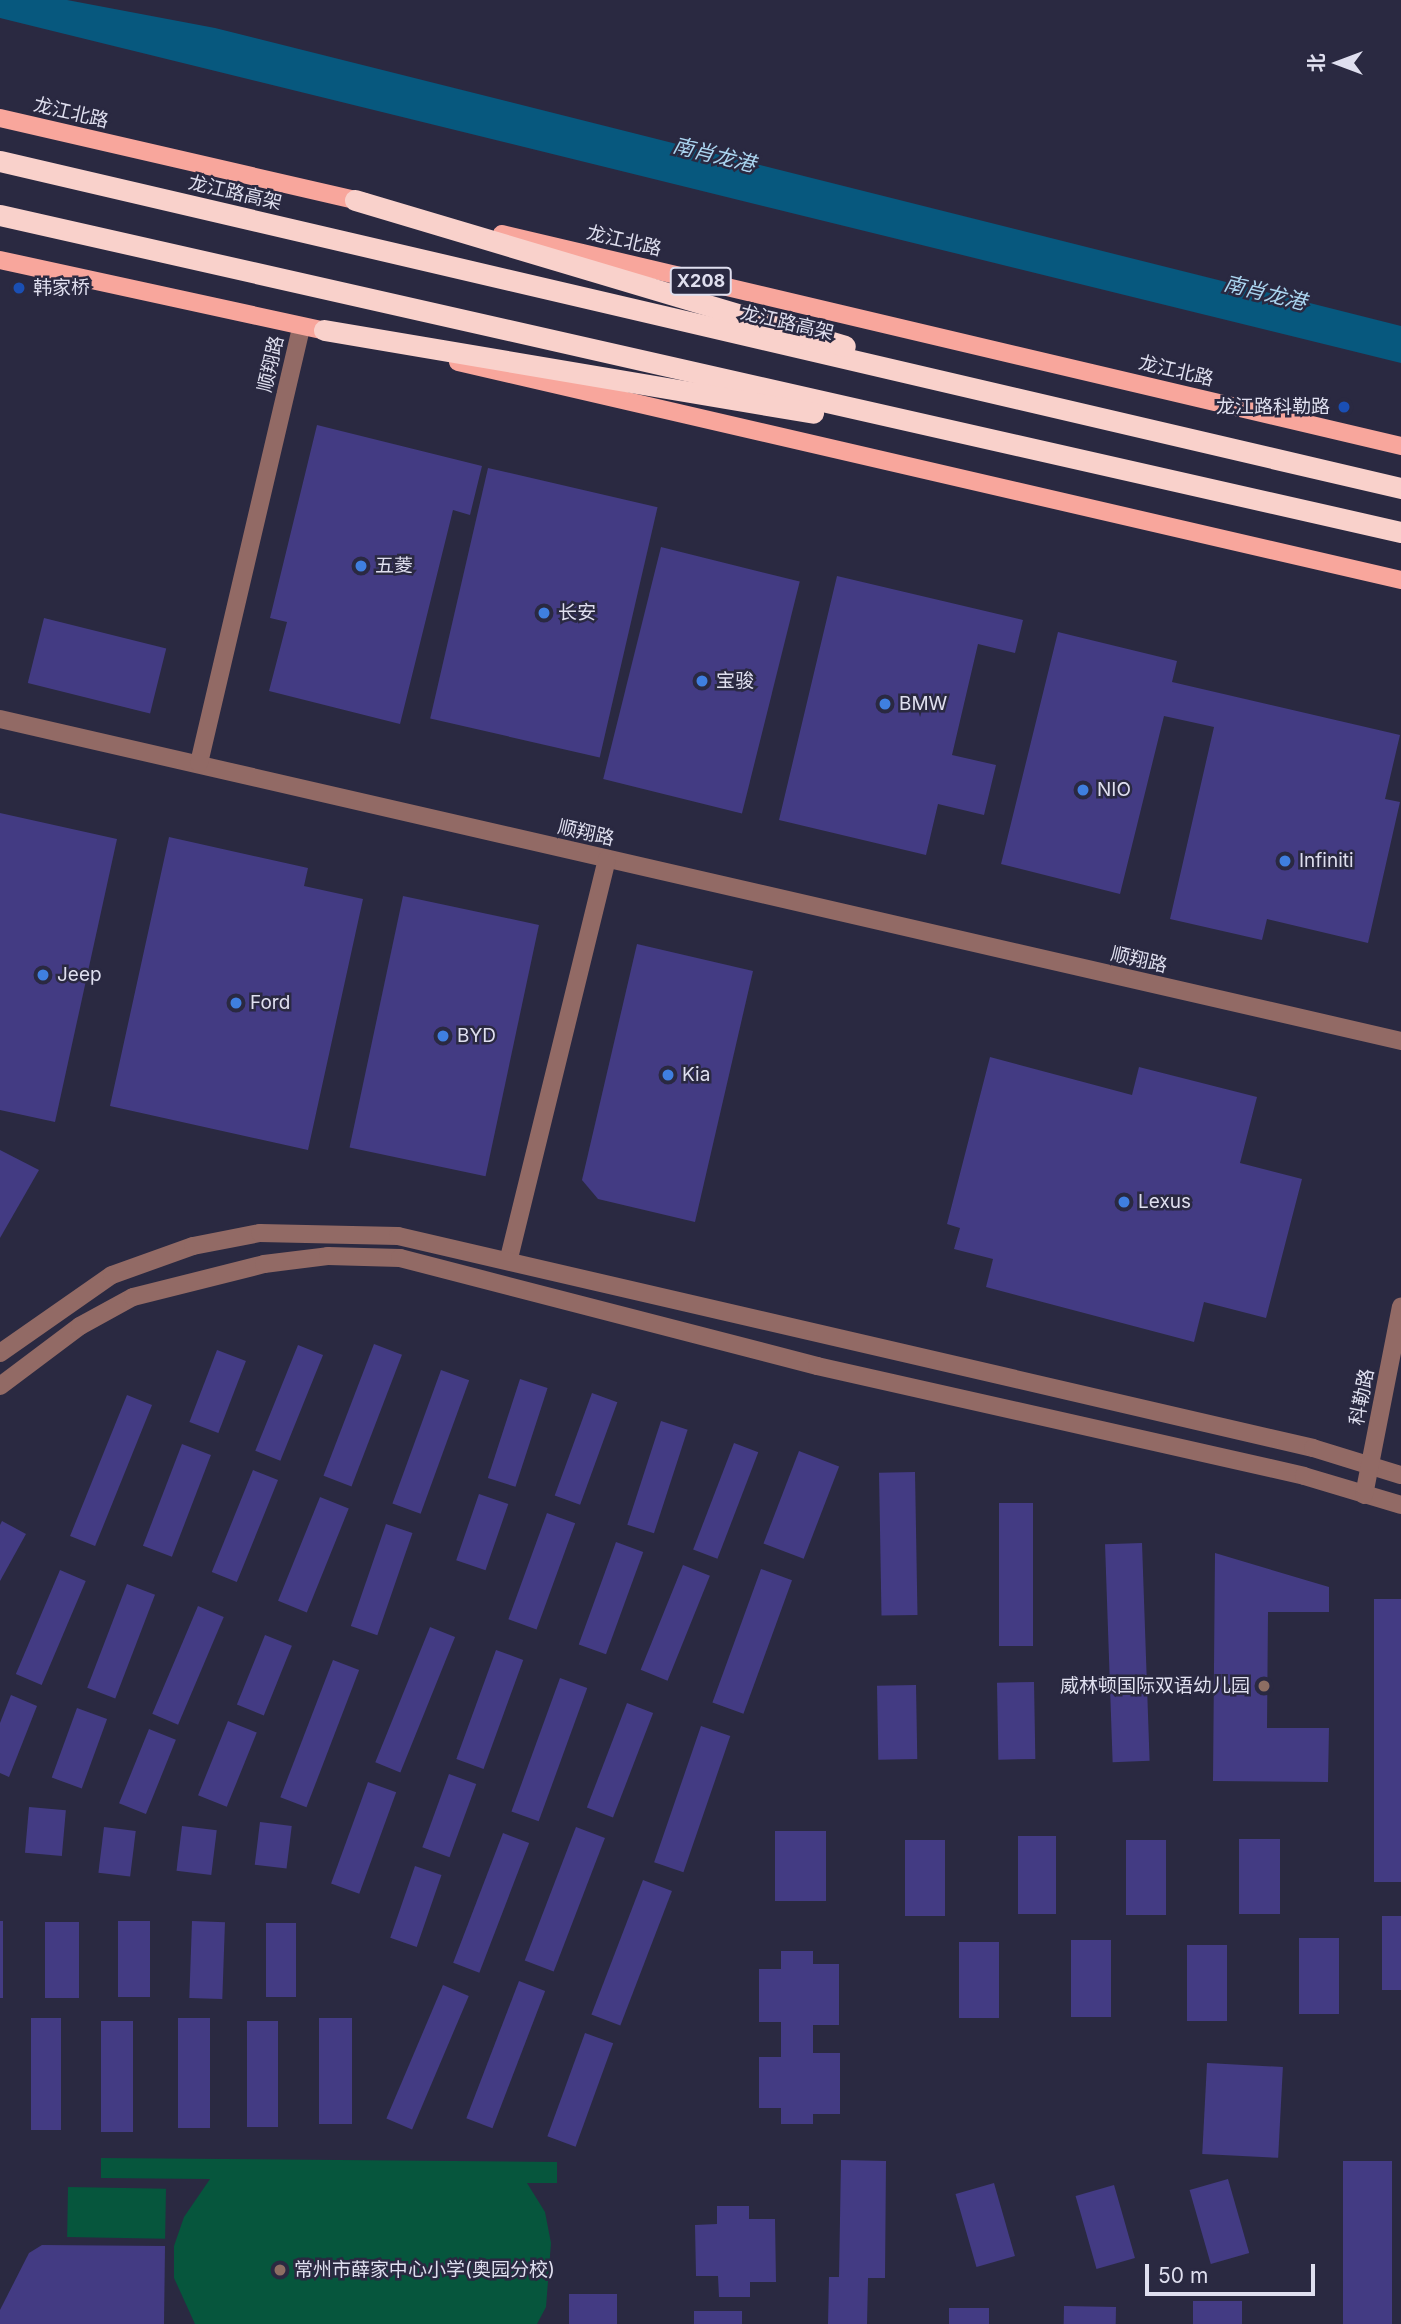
<!DOCTYPE html>
<meta charset="utf-8">
<style>
body{margin:0}
#map{position:relative;width:1401px;height:2324px;overflow:hidden;background:#2a2941;font-family:Inter,"Noto Sans SC",sans-serif}
div>[style]{position:absolute}
[style*='--x']{left:calc(var(--x)*1px);top:calc(var(--y)*1px);width:calc(var(--w)*1px);rotate:calc(var(--a)*1deg)}
.green>*{inset:0;background:#06563d;transform-origin:0 0}
.water>*{inset:0;background:#07587e}
.building>*{inset:0;background:#433b83;transform-origin:0 0}
.minor>*{height:18px;margin:-9px;padding:0 9px;transform-origin:9px;border-radius:9px;background:#926a65}
.major>*{height:18px;margin:-9px;padding:0 9px;transform-origin:9px;border-radius:9px;background:#f8a69c}
.highway>*{height:21px;margin:-10.5px;padding:0 10.5px;transform-origin:10.5px;border-radius:10.5px;background:#f9d1cb}
.dots>*{width:19px;height:19px;translate:-50% -50%;box-sizing:border-box;border:4px solid #2a2941;border-radius:50%}
span{translate:-50% -50%;white-space:nowrap;text-align:center;line-height:1.15;-webkit-text-stroke:5px #2a2941;paint-order:stroke}
.shield-label span{padding:2px 5px;background:#2a2941;border:2px solid;border-radius:5px;-webkit-text-stroke-width:0}
.shield-label{font-size:18px;color:#dfdfef;font-weight:700}
.street-label{font-size:19px;color:#dfdfef}
.poi-label{font-size:19px;color:#dfdfef}
.left{translate:0 -50%;text-align:left}
.right{translate:-100% -50%;text-align:right}
.water-label{font-size:21px;color:#aad4ef;font-style:italic}
.north{position:absolute;left:1303px;top:28px;width:70px;height:70px;-webkit-text-stroke:5px #2a2941;paint-order:stroke;rotate:270deg;font-size:19px;font-weight:700;line-height:28px;text-align:center;color:#dfdfef}
.north::after{content:'';display:block;margin:auto;width:24px;height:32px;background:#dfdfef;clip-path:polygon(50% 0,100% 100%,50% 72%,0 100%)}
.scale{position:absolute;left:1145px;top:2264px;width:170px;height:32px;box-sizing:border-box;border:4px solid #dfdfef;border-top:0;padding-left:9px;font-size:21px;line-height:24px;white-space:nowrap;color:#dfdfef;-webkit-text-stroke:5px #2a2941;paint-order:stroke}
</style>
<div id="map">
<div class="green">
<div style="clip-path:polygon(101px 2158px,557px 2162px,557px 2183px,527px 2183px,545px 2212px,551px 2243px,546px 2307px,537px 2324px,195px 2324px,174px 2278px,174px 2246px,184px 2217px,210px 2179px,101px 2178px)"></div>
<div style="left:68px;top:2187px;width:98px;height:50px;rotate:1deg"></div>
</div>
<div class="water">
<div style="clip-path:polygon(0 0,67px 0,215px 28px,1401px 326px,1401px 363px,0 18px)"></div>
</div>
<div class="building">
<div style="clip-path:polygon(317px 425px,482px 466px,470px 515px,453px 510px,400px 724px,269px 691px,287px 622px,270px 618px)"></div>
<div style="left:488px;top:468px;width:174px;height:257px;rotate:13deg"></div>
<div style="left:661px;top:547px;width:143px;height:239px;rotate:14deg"></div>
<div style="clip-path:polygon(837px 576px,1023px 620px,1015px 653px,978px 644px,952px 755px,996px 765px,984px 815px,938px 804px,926px 855px,779px 820px)"></div>
<div style="left:44px;top:618px;width:126px;height:67px;rotate:14deg"></div>
<div style="clip-path:polygon(1058px 632px,1177px 661px,1172px 682px,1400px 735px,1385px 799px,1400px 802px,1368px 943px,1267px 919px,1262px 940px,1170px 919px,1214px 727px,1164px 716px,1120px 894px,1001px 864px)"></div>
<div style="clip-path:polygon(0 813px,117px 839px,55px 1122px,0 1110px)"></div>
<div style="clip-path:polygon(169px 837px,308px 868px,304px 886px,363px 899px,308px 1150px,110px 1106px)"></div>
<div style="left:403px;top:896px;width:139px;height:257px;rotate:12deg"></div>
<div style="clip-path:polygon(637px 944px,753px 971px,695px 1222px,598px 1199px,582px 1180px)"></div>
<div style="clip-path:polygon(990px 1057px,1132px 1095px,1139px 1067px,1257px 1097px,1240px 1163px,1302px 1179px,1266px 1318px,1204px 1302px,1194px 1342px,986px 1287px,993px 1259px,954px 1249px,960px 1228px,947px 1224px)"></div>
<div style="clip-path:polygon(0 1150px,39px 1170px,0 1238px)"></div>
<div style="left:374px;top:1344px;width:30px;height:141px;rotate:21deg"></div>
<div style="left:298px;top:1345px;width:27px;height:114px;rotate:22deg"></div>
<div style="left:217px;top:1350px;width:31px;height:77px;rotate:21deg"></div>
<div style="left:441px;top:1370px;width:30px;height:142px;rotate:20deg"></div>
<div style="left:520px;top:1379px;width:29px;height:104px;rotate:18deg"></div>
<div style="left:592px;top:1393px;width:27px;height:109px;rotate:20deg"></div>
<div style="left:127px;top:1395px;width:27px;height:152px;rotate:22deg"></div>
<div style="left:661px;top:1421px;width:28px;height:109px;rotate:18deg"></div>
<div style="left:734px;top:1443px;width:26px;height:114px;rotate:21deg"></div>
<div style="left:182px;top:1444px;width:31px;height:109px;rotate:21deg"></div>
<div style="left:799px;top:1451px;width:43px;height:99px;rotate:21deg"></div>
<div style="left:253px;top:1470px;width:27px;height:110px;rotate:22deg"></div>
<div style="left:915px;top:1472px;width:143px;height:36px;rotate:89deg"></div>
<div style="left:479px;top:1494px;width:31px;height:70px;rotate:19deg"></div>
<div style="left:320px;top:1497px;width:31px;height:112px;rotate:22deg"></div>
<div style="left:999px;top:1503px;width:34px;height:143px"></div>
<div style="left:547px;top:1513px;width:30px;height:113px;rotate:20deg"></div>
<div style="clip-path:polygon(2px 1521px,26px 1534px,0 1581px,0 1525px)"></div>
<div style="left:386px;top:1524px;width:28px;height:108px;rotate:19deg"></div>
<div style="left:616px;top:1542px;width:29px;height:109px;rotate:20deg"></div>
<div style="left:1142px;top:1543px;width:218px;height:37px;rotate:88deg"></div>
<div style="clip-path:polygon(1215px 1553px,1329px 1587px,1329px 1612px,1268px 1612px,1267px 1728px,1329px 1728px,1328px 1782px,1213px 1781px)"></div>
<div style="left:683px;top:1565px;width:29px;height:113px;rotate:22deg"></div>
<div style="left:761px;top:1569px;width:33px;height:142px;rotate:20deg"></div>
<div style="left:60px;top:1570px;width:28px;height:113px;rotate:23deg"></div>
<div style="left:127px;top:1584px;width:30px;height:111px;rotate:21deg"></div>
<div style="left:1374px;top:1599px;width:27px;height:283px"></div>
<div style="left:198px;top:1606px;width:28px;height:117px;rotate:23deg"></div>
<div style="left:430px;top:1627px;width:27px;height:146px;rotate:22deg"></div>
<div style="left:265px;top:1635px;width:29px;height:75px;rotate:22deg"></div>
<div style="left:496px;top:1650px;width:29px;height:116px;rotate:20deg"></div>
<div style="left:333px;top:1660px;width:28px;height:147px;rotate:21deg"></div>
<div style="left:560px;top:1678px;width:29px;height:142px;rotate:20deg"></div>
<div style="left:1034px;top:1682px;width:77px;height:37px;rotate:89deg"></div>
<div style="left:916px;top:1685px;width:74px;height:39px;rotate:89deg"></div>
<div style="clip-path:polygon(11px 1695px,37px 1706px,9px 1777px,0 1773px,0 1723px)"></div>
<div style="left:627px;top:1703px;width:28px;height:112px;rotate:21deg"></div>
<div style="left:77px;top:1708px;width:32px;height:74px;rotate:20deg"></div>
<div style="left:228px;top:1721px;width:31px;height:80px;rotate:22deg"></div>
<div style="left:701px;top:1726px;width:31px;height:144px;rotate:19deg"></div>
<div style="left:149px;top:1729px;width:29px;height:80px;rotate:22deg"></div>
<div style="left:449px;top:1774px;width:29px;height:78px;rotate:20deg"></div>
<div style="left:368px;top:1782px;width:30px;height:108px;rotate:20deg"></div>
<div style="left:29px;top:1807px;width:37px;height:46px;rotate:5deg"></div>
<div style="left:260px;top:1822px;width:32px;height:43px;rotate:7deg"></div>
<div style="left:182px;top:1826px;width:35px;height:45px;rotate:7deg"></div>
<div style="left:104px;top:1827px;width:32px;height:46px;rotate:7deg"></div>
<div style="left:576px;top:1827px;width:31px;height:143px;rotate:21deg"></div>
<div style="left:775px;top:1831px;width:51px;height:70px"></div>
<div style="left:503px;top:1833px;width:28px;height:139px;rotate:21deg"></div>
<div style="left:1018px;top:1836px;width:38px;height:78px"></div>
<div style="left:1239px;top:1839px;width:41px;height:75px"></div>
<div style="left:905px;top:1840px;width:40px;height:76px"></div>
<div style="left:1126px;top:1840px;width:40px;height:75px"></div>
<div style="left:415px;top:1866px;width:28px;height:76px;rotate:19deg"></div>
<div style="left:643px;top:1880px;width:31px;height:144px;rotate:21deg"></div>
<div style="left:1382px;top:1916px;width:19px;height:74px"></div>
<div style="left:0;top:1921px;width:3px;height:77px"></div>
<div style="left:118px;top:1921px;width:32px;height:76px"></div>
<div style="left:192px;top:1921px;width:33px;height:77px;rotate:2deg"></div>
<div style="left:45px;top:1922px;width:34px;height:76px"></div>
<div style="left:266px;top:1923px;width:30px;height:74px"></div>
<div style="left:1299px;top:1938px;width:40px;height:76px"></div>
<div style="left:1071px;top:1940px;width:40px;height:77px"></div>
<div style="left:959px;top:1942px;width:40px;height:76px"></div>
<div style="left:1187px;top:1945px;width:40px;height:76px"></div>
<div style="clip-path:polygon(781px 1951px,813px 1951px,813px 1964px,839px 1964px,839px 2025px,813px 2025px,813px 2053px,840px 2053px,840px 2114px,813px 2114px,813px 2124px,781px 2124px,781px 2108px,759px 2108px,759px 2057px,781px 2057px,781px 2022px,759px 2022px,759px 1969px,781px 1969px)"></div>
<div style="left:519px;top:1981px;width:28px;height:147px;rotate:21deg"></div>
<div style="left:443px;top:1985px;width:28px;height:145px;rotate:23deg"></div>
<div style="left:31px;top:2018px;width:30px;height:112px"></div>
<div style="left:178px;top:2018px;width:32px;height:110px"></div>
<div style="left:319px;top:2018px;width:33px;height:106px"></div>
<div style="left:101px;top:2021px;width:32px;height:111px"></div>
<div style="left:247px;top:2021px;width:31px;height:106px"></div>
<div style="left:585px;top:2033px;width:30px;height:110px;rotate:20deg"></div>
<div style="left:1207px;top:2063px;width:76px;height:91px;rotate:3deg"></div>
<div style="clip-path:polygon(841px 2160px,886px 2161px,885px 2278px,868px 2278px,867px 2324px,828px 2324px,829px 2277px,839px 2277px)"></div>
<div style="left:1343px;top:2161px;width:49px;height:163px"></div>
<div style="left:1228px;top:2179px;width:77px;height:40px;rotate:74deg"></div>
<div style="left:994px;top:2183px;width:76px;height:40px;rotate:74deg"></div>
<div style="left:1114px;top:2185px;width:76px;height:40px;rotate:74deg"></div>
<div style="clip-path:polygon(717px 2206px,749px 2206px,749px 2219px,775px 2219px,776px 2282px,750px 2282px,750px 2297px,719px 2297px,718px 2276px,696px 2276px,695px 2225px,717px 2224px)"></div>
<div style="clip-path:polygon(42px 2245px,165px 2246px,164px 2324px,0 2324px,0 2310px,29px 2253px)"></div>
<div style="left:569px;top:2294px;width:48px;height:30px"></div>
<div style="left:1242px;top:2301px;width:23px;height:49px;rotate:90deg"></div>
<div style="left:1064px;top:2306px;width:52px;height:18px;rotate:1deg"></div>
<div style="left:949px;top:2308px;width:40px;height:16px"></div>
<div style="left:694px;top:2311px;width:48px;height:13px"></div>
</div>
<div class="minor">
<div style="--x:0;--y:719;--w:1438;--a:12.94"></div>
<div style="--x:199;--y:763;--w:448;--a:-76.8"></div>
<div style="--x:509;--y:1258;--w:411;--a:-76.2"></div>
<div style="--x:0;--y:1353;--w:136;--a:-34.9"></div>
<div style="--x:112;--y:1275;--w:86;--a:-19.7"></div>
<div style="--x:193;--y:1246;--w:68;--a:-11"></div>
<div style="--x:260;--y:1233;--w:138;--a:1.2"></div>
<div style="--x:398;--y:1236;--w:939;--a:13.04"></div>
<div style="--x:1313;--y:1448;--w:92;--a:17.1"></div>
<div style="--x:0;--y:1386;--w:100;--a:-36.9"></div>
<div style="--x:80;--y:1326;--w:60;--a:-28.7"></div>
<div style="--x:133;--y:1297;--w:135;--a:-14.1"></div>
<div style="--x:264;--y:1264;--w:64;--a:-7.1"></div>
<div style="--x:328;--y:1256;--w:72;--a:1.6"></div>
<div style="--x:400;--y:1258;--w:431;--a:14.5"></div>
<div style="--x:817;--y:1366;--w:499;--a:12.7"></div>
<div style="--x:1304;--y:1476;--w:101;--a:16.6"></div>
<div style="--x:1364;--y:1495;--w:192;--a:-78.9"></div>
</div>
<div class="major">
<div style="--x:0;--y:118;--w:375;--a:13"></div>
<div style="--x:502;--y:234;--w:924;--a:13.27"></div>
<div style="--x:0;--y:260;--w:343;--a:12.3"></div>
<div style="--x:458;--y:362;--w:968;--a:13.02"></div>
</div>
<div class="highway">
<div style="--x:0;--y:161;--w:1439;--a:13.14"></div>
<div style="--x:355;--y:200;--w:511;--a:16.59"></div>
<div style="--x:0;--y:215;--w:1436;--a:12.75"></div>
<div style="--x:324;--y:330;--w:496;--a:9.6"></div>
</div>
<div class="dots">
<div style="left:19px;top:288px;background:#1a4fb4"></div>
<div style="left:1344px;top:407px;background:#1a4fb4"></div>
<div style="left:361px;top:566px;background:#3f7fe0"></div>
<div style="left:544px;top:613px;background:#3f7fe0"></div>
<div style="left:702px;top:681px;background:#3f7fe0"></div>
<div style="left:885px;top:704px;background:#3f7fe0"></div>
<div style="left:1083px;top:790px;background:#3f7fe0"></div>
<div style="left:1285px;top:861px;background:#3f7fe0"></div>
<div style="left:43px;top:975px;background:#3f7fe0"></div>
<div style="left:236px;top:1003px;background:#3f7fe0"></div>
<div style="left:443px;top:1036px;background:#3f7fe0"></div>
<div style="left:668px;top:1075px;background:#3f7fe0"></div>
<div style="left:1124px;top:1202px;background:#3f7fe0"></div>
<div style="left:1264px;top:1686px;background:#8d6e63"></div>
<div style="left:280px;top:2270px;background:#8d6e63"></div>
</div>
<div class="shield-label">
<span style="left:701px;top:281px">X208</span>
</div>
<div class="street-label">
<span style="left:71px;top:113px;rotate:13deg">龙江北路</span>
<span style="left:235px;top:193px;rotate:13deg">龙江路高架</span>
<span style="left:624px;top:241px;rotate:13deg">龙江北路</span>
<span style="left:787px;top:323px;rotate:13deg">龙江路高架</span>
<span style="left:271px;top:364px;rotate:-77deg">顺翔路</span>
<span style="left:1176px;top:371px;rotate:13deg">龙江北路</span>
<span style="left:586px;top:833px;rotate:13deg">顺翔路</span>
<span style="left:1139px;top:960px;rotate:13deg">顺翔路</span>
<span style="left:1362px;top:1397px;rotate:-79deg">科勒路</span>
</div>
<div class="poi-label">
<span class="left" style="left:33px;top:288px">韩家桥</span>
<span class="right" style="left:1330px;top:407px">龙江路科勒路</span>
<span class="left" style="left:375px;top:566px">五菱</span>
<span class="left" style="left:558px;top:613px">长安</span>
<span class="left" style="left:716px;top:681px">宝骏</span>
<span class="left" style="left:899px;top:704px">BMW</span>
<span class="left" style="left:1097px;top:790px">NIO</span>
<span class="left" style="left:1299px;top:861px">Infiniti</span>
<span class="left" style="left:57px;top:975px">Jeep</span>
<span class="left" style="left:250px;top:1003px">Ford</span>
<span class="left" style="left:457px;top:1036px">BYD</span>
<span class="left" style="left:682px;top:1075px">Kia</span>
<span class="left" style="left:1138px;top:1202px">Lexus</span>
<span class="right" style="left:1250px;top:1686px">威林顿国际双语幼儿园</span>
<span class="left" style="left:294px;top:2270px">常州市薛家中心小学(奥园分校)</span>
</div>
<div class="water-label">
<span style="left:714px;top:155px;rotate:14deg">南肖龙港</span>
<span style="left:1265px;top:293px;rotate:14deg">南肖龙港</span>
</div>
<div class="north">北</div>
<div class="scale">50 m</div>
</div>
